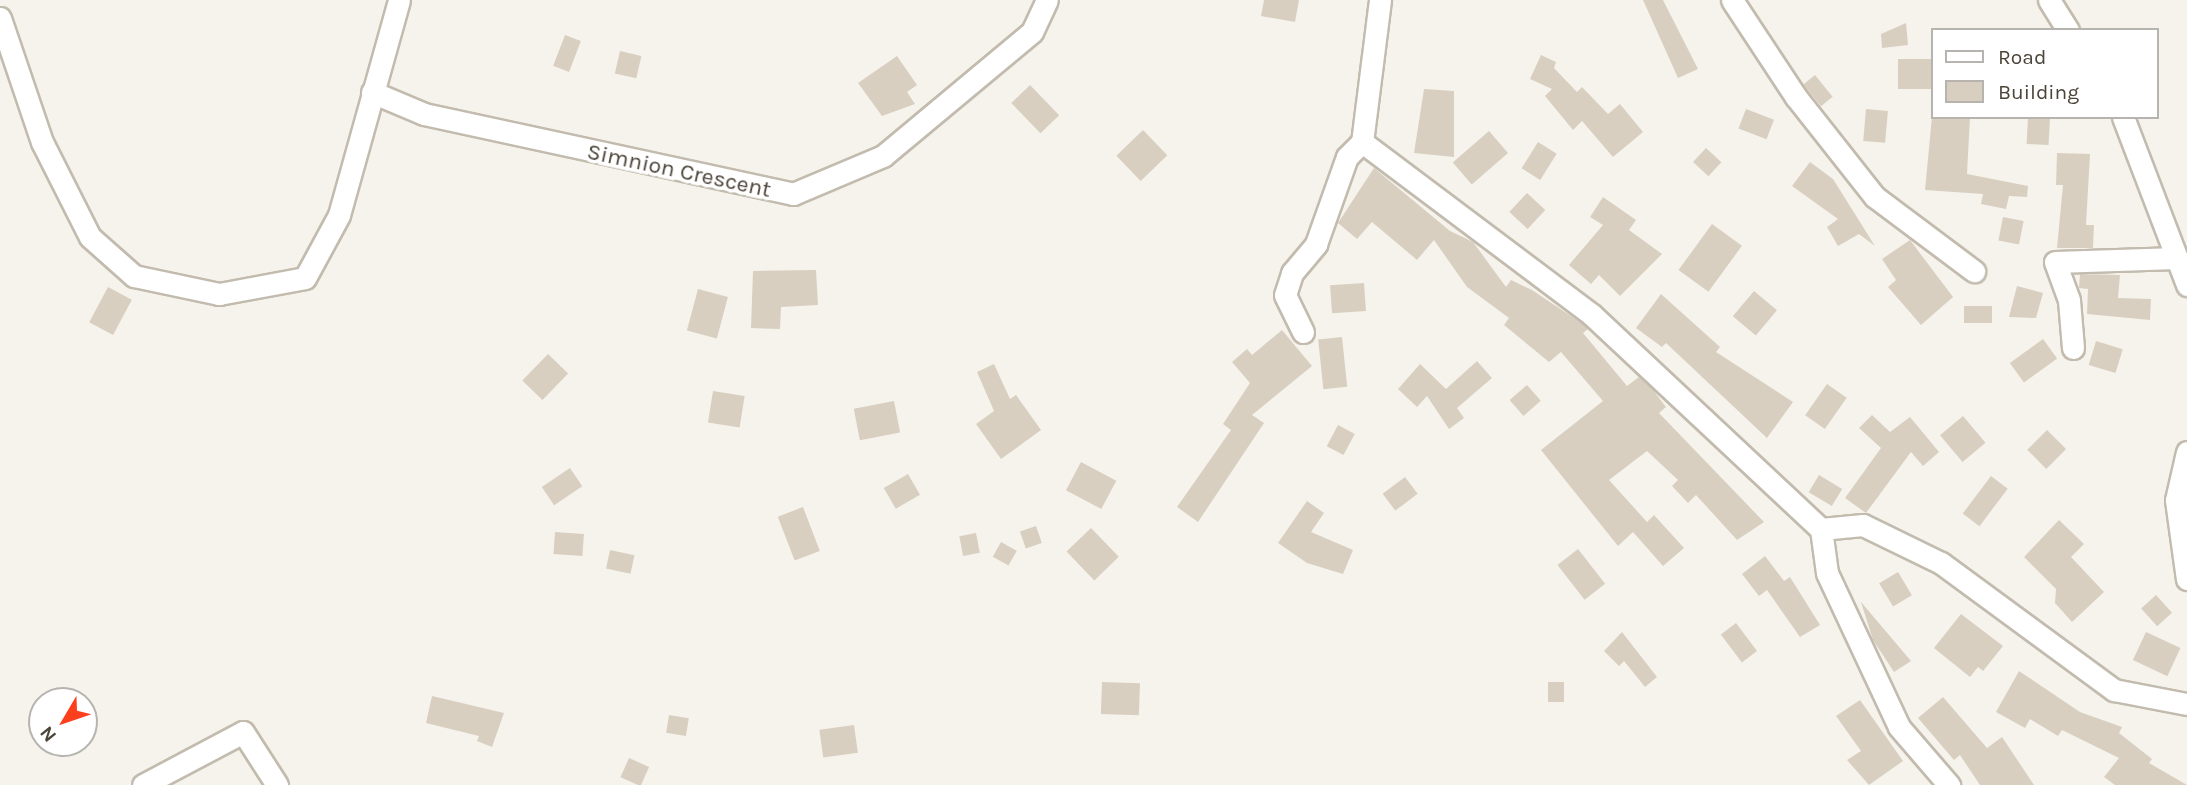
<!DOCTYPE html>
<style>
body{margin:0}
#map{position:relative;width:2187px;height:785px;overflow:hidden;background:#f6f3ec;font-family:Karla,sans-serif}
div>[style]{position:absolute}
[style*='--x']{left:calc(var(--x)*1px);top:calc(var(--y)*1px);width:calc(var(--w)*1px);rotate:calc(var(--a)*1deg)}
.building>*{inset:0;background:#d8cfc1;transform-origin:0 0}
.roads{filter:drop-shadow(2px 0 #c2bbae) drop-shadow(-2px 0 #c2bbae) drop-shadow(0 2px #c2bbae) drop-shadow(0 -2px #c2bbae)}
.minor>*{height:21px;margin:-10.5px;padding:0 10.5px;transform-origin:10.5px;border-radius:10.5px;background:#fff}
span{translate:-50% -50%;white-space:nowrap;text-align:center;line-height:1.15;-webkit-text-stroke:7px #fff;paint-order:stroke}
.street-label{font-size:23px;color:#4b4439}
.legend{position:absolute;left:1931px;top:28px;width:228px;height:91px;box-sizing:border-box;background:#fff;border:2px solid #b7b4b0;margin:0;padding:9px 12px;list-style:none;font-size:21px;color:#4b4439}
.legend li{display:flex;align-items:center;gap:14px;height:35px}
.legend b{width:35px;border:2px solid #b7b4b0}
.north{position:absolute;left:28px;top:687px;width:70px;height:70px;box-sizing:border-box;background:#fff;border:2px solid #b7b4b0;border-radius:50%;rotate:231deg;font-size:19px;font-weight:700;line-height:28px;text-align:center;color:#4b4439}
.north::after{content:'';display:block;margin:auto;width:24px;height:32px;background:#fc3f1d;clip-path:polygon(50% 0,100% 100%,50% 72%,0 100%)}
</style>
<div id="map">
<div class="building">
<div style="clip-path:polygon(1264px 0,1299px 0,1295px 22px,1261px 16px)"></div>
<div style="clip-path:polygon(1643px 0,1663px 0,1698px 69px,1678px 78px)"></div>
<div style="clip-path:polygon(1906px 23px,1908px 45px,1882px 48px,1881px 34px)"></div>
<div style="left:565px;top:35px;width:17px;height:33px;rotate:21deg"></div>
<div style="left:620px;top:51px;width:22px;height:23px;rotate:13deg"></div>
<div style="clip-path:polygon(1541px 55px,1556px 62px,1554px 68px,1577px 92px,1582px 87px,1608px 114px,1620px 104px,1643px 132px,1613px 157px,1582px 121px,1573px 130px,1545px 96px,1552px 89px,1530px 79px)"></div>
<div style="clip-path:polygon(897px 56px,917px 85px,907px 92px,915px 104px,882px 116px,858px 83px)"></div>
<div style="left:1898px;top:59px;width:35px;height:30px"></div>
<div style="left:1815px;top:75px;width:28px;height:15px;rotate:51deg"></div>
<div style="left:1030px;top:85px;width:42px;height:26px;rotate:46deg"></div>
<div style="clip-path:polygon(1424px 89px,1454px 91px,1454px 157px,1414px 153px)"></div>
<div style="left:1746px;top:109px;width:30px;height:21px;rotate:21deg"></div>
<div style="left:1866px;top:109px;width:22px;height:32px;rotate:5deg"></div>
<div style="clip-path:polygon(1932px 117px,1970px 117px,1967px 174px,2028px 186px,2027px 197px,2009px 196px,2006px 209px,1981px 204px,1983px 194px,1925px 190px)"></div>
<div style="left:2028px;top:117px;width:22px;height:27px;rotate:3deg"></div>
<div style="left:1143px;top:130px;width:35px;height:37px;rotate:46deg"></div>
<div style="left:1489px;top:131px;width:29px;height:48px;rotate:49deg"></div>
<div style="left:1538px;top:142px;width:22px;height:31px;rotate:32deg"></div>
<div style="left:1706px;top:148px;width:21px;height:19px;rotate:43deg"></div>
<div style="clip-path:polygon(2057px 153px,2090px 154px,2086px 225px,2094px 225px,2093px 248px,2057px 248px,2063px 185px,2056px 185px)"></div>
<div style="clip-path:polygon(1810px 162px,1833px 179px,1875px 246px,1859px 234px,1838px 246px,1827px 227px,1838px 219px,1792px 186px)"></div>
<div style="clip-path:polygon(1374px 168px,1450px 231px,1473px 242px,1506px 287px,1511px 280px,1532px 290px,1583px 324px,1588px 329px,1583px 333px,1627px 386px,1639px 377px,1653px 390px,1666px 407px,1659px 413px,1764px 522px,1737px 540px,1696px 495px,1688px 503px,1672px 486px,1678px 480px,1647px 451px,1609px 480px,1647px 522px,1654px 515px,1684px 548px,1663px 566px,1633px 532px,1618px 546px,1541px 450px,1603px 401px,1561px 352px,1549px 362px,1504px 325px,1509px 318px,1467px 287px,1434px 240px,1417px 260px,1372px 222px,1357px 239px,1338px 223px)"></div>
<div style="left:1527px;top:193px;width:25px;height:26px;rotate:43deg"></div>
<div style="clip-path:polygon(1603px 197px,1636px 220px,1629px 230px,1662px 254px,1620px 296px,1599px 275px,1591px 284px,1569px 265px,1603px 225px,1590px 217px)"></div>
<div style="left:2003px;top:217px;width:21px;height:24px;rotate:11deg"></div>
<div style="left:1712px;top:224px;width:37px;height:57px;rotate:36deg"></div>
<div style="clip-path:polygon(1910px 240px,1953px 297px,1921px 325px,1888px 287px,1896px 280px,1882px 259px)"></div>
<div style="clip-path:polygon(816px 270px,818px 305px,781px 307px,780px 329px,751px 328px,753px 271px)"></div>
<div style="clip-path:polygon(2080px 274px,2120px 275px,2118px 298px,2151px 299px,2150px 320px,2087px 314px,2088px 289px,2079px 288px)"></div>
<div style="left:1364px;top:283px;width:28px;height:34px;rotate:86deg"></div>
<div style="clip-path:polygon(2017px 286px,2043px 293px,2036px 318px,2009px 317px)"></div>
<div style="left:108px;top:287px;width:27px;height:40px;rotate:28deg"></div>
<div style="left:698px;top:289px;width:31px;height:43px;rotate:15deg"></div>
<div style="left:1754px;top:291px;width:30px;height:33px;rotate:40deg"></div>
<div style="clip-path:polygon(1661px 294px,1720px 347px,1716px 352px,1793px 402px,1767px 438px,1666px 343px,1662px 347px,1636px 328px)"></div>
<div style="left:1964px;top:306px;width:28px;height:17px"></div>
<div style="clip-path:polygon(1282px 330px,1312px 366px,1252px 415px,1264px 423px,1198px 522px,1177px 507px,1231px 430px,1223px 424px,1250px 383px,1232px 362px,1247px 349px,1252px 355px)"></div>
<div style="left:1342px;top:337px;width:50px;height:24px;rotate:84deg"></div>
<div style="left:2043px;top:339px;width:24px;height:41px;rotate:54deg"></div>
<div style="left:2096px;top:341px;width:28px;height:25px;rotate:17deg"></div>
<div style="left:548px;top:354px;width:28px;height:37px;rotate:44deg"></div>
<div style="clip-path:polygon(1477px 361px,1492px 378px,1457px 408px,1464px 418px,1449px 429px,1427px 396px,1417px 407px,1398px 389px,1420px 364px,1446px 389px)"></div>
<div style="clip-path:polygon(994px 364px,1010px 399px,1016px 395px,1041px 430px,1001px 459px,976px 424px,994px 411px,977px 372px)"></div>
<div style="left:1827px;top:384px;width:24px;height:38px;rotate:35deg"></div>
<div style="left:1527px;top:385px;width:21px;height:23px;rotate:49deg"></div>
<div style="left:713px;top:391px;width:32px;height:32px;rotate:9deg"></div>
<div style="left:894px;top:401px;width:32px;height:41px;rotate:79deg"></div>
<div style="clip-path:polygon(1872px 415px,1890px 432px,1910px 417px,1939px 452px,1923px 466px,1911px 452px,1866px 513px,1845px 498px,1881px 448px,1859px 428px)"></div>
<div style="left:1963px;top:416px;width:35px;height:30px;rotate:50deg"></div>
<div style="left:1338px;top:425px;width:19px;height:24px;rotate:28deg"></div>
<div style="left:2047px;top:430px;width:27px;height:28px;rotate:45deg"></div>
<div style="left:1081px;top:462px;width:40px;height:32px;rotate:28deg"></div>
<div style="left:570px;top:468px;width:22px;height:34px;rotate:56deg"></div>
<div style="left:908px;top:474px;width:24px;height:28px;rotate:60deg"></div>
<div style="left:1819px;top:475px;width:27px;height:20px;rotate:31deg"></div>
<div style="left:1991px;top:476px;width:21px;height:47px;rotate:37deg"></div>
<div style="left:1405px;top:477px;width:21px;height:28px;rotate:53deg"></div>
<div style="clip-path:polygon(1307px 501px,1324px 513px,1311px 532px,1353px 550px,1343px 574px,1307px 563px,1278px 543px)"></div>
<div style="left:803px;top:507px;width:47px;height:27px;rotate:69deg"></div>
<div style="clip-path:polygon(2059px 520px,2084px 544px,2071px 557px,2104px 592px,2072px 622px,2055px 603px,2056px 589px,2024px 557px)"></div>
<div style="left:1036px;top:526px;width:18px;height:17px;rotate:71deg"></div>
<div style="left:1091px;top:528px;width:40px;height:34px;rotate:46deg"></div>
<div style="left:555px;top:532px;width:29px;height:22px;rotate:4deg"></div>
<div style="left:976px;top:533px;width:20px;height:17px;rotate:79deg"></div>
<div style="left:1001px;top:542px;width:18px;height:17px;rotate:29deg"></div>
<div style="left:1578px;top:549px;width:44px;height:26px;rotate:52deg"></div>
<div style="left:610px;top:550px;width:25px;height:19px;rotate:12deg"></div>
<div style="clip-path:polygon(1765px 556px,1784px 581px,1790px 577px,1820px 625px,1800px 637px,1767px 590px,1759px 596px,1742px 574px)"></div>
<div style="left:1898px;top:572px;width:27px;height:22px;rotate:59deg"></div>
<div style="left:2156px;top:595px;width:24px;height:20px;rotate:48deg"></div>
<div style="clip-path:polygon(1861px 602px,1911px 661px,1894px 672px,1873px 640px)"></div>
<div style="clip-path:polygon(1961px 614px,2003px 646px,1983px 671px,1978px 667px,1970px 677px,1934px 648px)"></div>
<div style="left:1736px;top:623px;width:35px;height:19px;rotate:53deg"></div>
<div style="clip-path:polygon(1622px 632px,1657px 677px,1645px 687px,1624px 661px,1619px 666px,1604px 651px)"></div>
<div style="left:2146px;top:632px;width:38px;height:31px;rotate:25deg"></div>
<div style="clip-path:polygon(2019px 671px,2080px 712px,2122px 727px,2119px 733px,2152px 759px,2149px 763px,2187px 785px,2115px 785px,2104px 777px,2119px 758px,2062px 730px,2058px 736px,2030px 719px,2025px 728px,1996px 712px)"></div>
<div style="left:1102px;top:682px;width:38px;height:32px;rotate:2deg"></div>
<div style="left:1548px;top:682px;width:16px;height:20px"></div>
<div style="clip-path:polygon(432px 696px,504px 713px,492px 747px,477px 741px,479px 736px,426px 723px)"></div>
<div style="clip-path:polygon(1943px 697px,1987px 748px,2002px 737px,2034px 785px,1980px 785px,1960px 755px,1954px 760px,1918px 718px)"></div>
<div style="clip-path:polygon(1860px 700px,1903px 761px,1869px 785px,1847px 760px,1861px 751px,1836px 716px)"></div>
<div style="left:669px;top:715px;width:20px;height:18px;rotate:9deg"></div>
<div style="left:854px;top:725px;width:28px;height:35px;rotate:82deg"></div>
<div style="left:629px;top:758px;width:22px;height:21px;rotate:24deg"></div>
</div>
<div class="roads">
<div class="minor">
<div style="--x:1380;--y:0;--w:143;--a:97.2"></div>
<div style="--x:1362;--y:142;--w:286;--a:36.9"></div>
<div style="--x:1591;--y:314;--w:315;--a:43.1"></div>
<div style="--x:1821;--y:529;--w:42;--a:-5.4"></div>
<div style="--x:1863;--y:525;--w:87;--a:26"></div>
<div style="--x:1941;--y:563;--w:215;--a:36.3"></div>
<div style="--x:2114;--y:690;--w:74;--a:10.9"></div>
<div style="--x:1732;--y:0;--w:116;--a:56.6"></div>
<div style="--x:1796;--y:97;--w:127;--a:51.7"></div>
<div style="--x:1875;--y:197;--w:124;--a:36.8"></div>
<div style="--x:2049;--y:0;--w:36;--a:58"></div>
<div style="--x:0;--y:18;--w:131;--a:71.3"></div>
<div style="--x:42;--y:142;--w:106;--a:63.2"></div>
<div style="--x:90;--y:237;--w:59;--a:41.6"></div>
<div style="--x:134;--y:276;--w:87;--a:12"></div>
<div style="--x:219;--y:294;--w:87;--a:-10.5"></div>
<div style="--x:305;--y:278;--w:72;--a:-61.6"></div>
<div style="--x:339;--y:215;--w:223;--a:-74.4"></div>
<div style="--x:372;--y:92;--w:56;--a:22.9"></div>
<div style="--x:424;--y:114;--w:378;--a:12.2"></div>
<div style="--x:793;--y:194;--w:98;--a:-22.9"></div>
<div style="--x:883;--y:156;--w:194;--a:-39.8"></div>
<div style="--x:1032;--y:32;--w:35;--a:-65"></div>
<div style="--x:2123;--y:117;--w:180;--a:69.1"></div>
<div style="--x:1303;--y:332;--w:41;--a:-115.9"></div>
<div style="--x:1285;--y:295;--w:23;--a:-72"></div>
<div style="--x:1292;--y:273;--w:38;--a:-50"></div>
<div style="--x:1316;--y:244;--w:92;--a:-70.4"></div>
<div style="--x:1347;--y:157;--w:21;--a:-45"></div>
<div style="--x:2073;--y:348;--w:48;--a:-94.8"></div>
<div style="--x:2069;--y:300;--w:40;--a:-110.2"></div>
<div style="--x:2055;--y:262;--w:122;--a:-1.9"></div>
<div style="--x:2187;--y:452;--w:49;--a:102.9"></div>
<div style="--x:2176;--y:500;--w:80;--a:82.1"></div>
<div style="--x:1821;--y:529;--w:44;--a:82.2"></div>
<div style="--x:1827;--y:573;--w:170;--a:64.9"></div>
<div style="--x:1899;--y:727;--w:77;--a:49.2"></div>
<div style="--x:143;--y:785;--w:113;--a:-27.9"></div>
<div style="--x:243;--y:732;--w:63;--a:57.3"></div>
</div>
</div>
<div class="street-label">
<span style="left:679px;top:171px;rotate:12deg">Simnion Crescent</span>
</div>
<ul class="legend">
<li><b style="height:9px;background:#fff"></b>Road</li>
<li><b style="height:19px;background:#d8cfc1"></b>Building</li>
</ul>
<div class="north">N</div>
</div>
